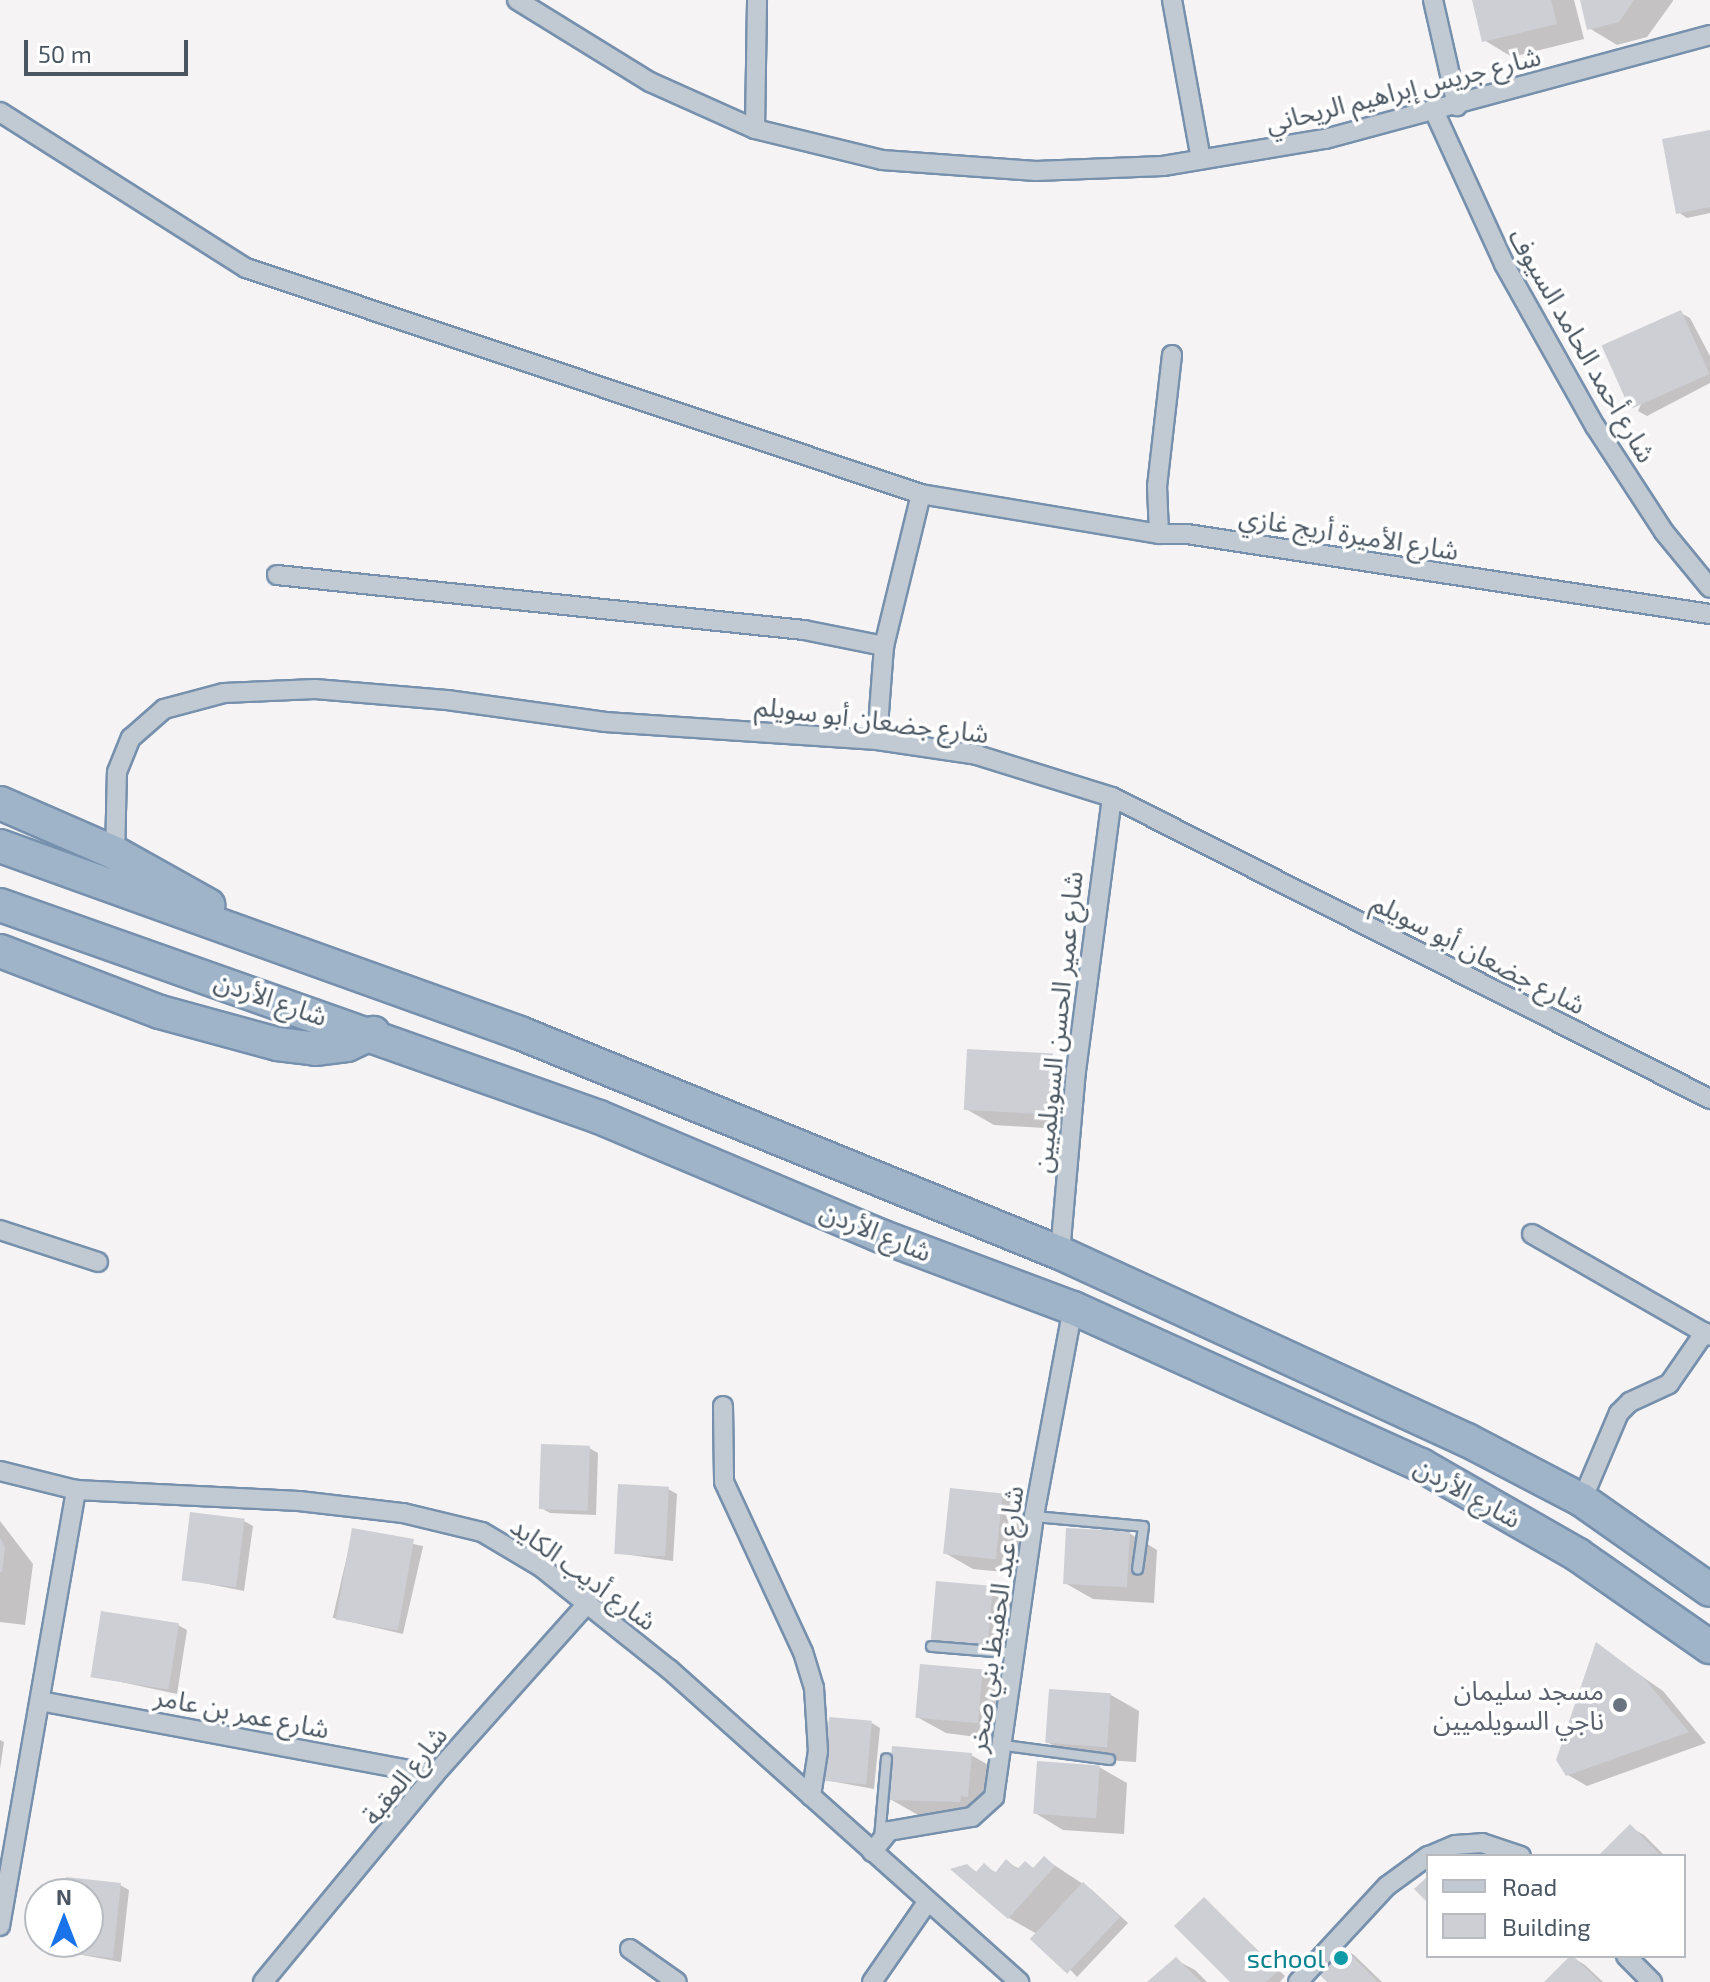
<!DOCTYPE html>
<meta charset="utf-8">
<style>
body{margin:0}
#map{position:relative;width:1710px;height:1982px;overflow:hidden;background:#f5f3f3;font-family:"Exo 2","Noto Sans Arabic",sans-serif}
div>[style]{position:absolute}
[style*='--x']{left:calc(var(--x)*1px);top:calc(var(--y)*1px);width:calc(var(--w)*1px);rotate:calc(var(--a)*1deg)}
.shadow>*{inset:0;background:#0003;transform-origin:0 0}
.building>*{inset:0;background:#cdcfd5;transform-origin:0 0}
.roads{filter:drop-shadow(2px 0 #7690ad) drop-shadow(-2px 0 #7690ad) drop-shadow(0 2px #7690ad) drop-shadow(0 -2px #7690ad)}
.service>*{height:9px;margin:-4.5px;padding:0 4.5px;transform-origin:4.5px;border-radius:4.5px;background:#c1cad2}
.minor>*{height:18px;margin:-9px;padding:0 9px;transform-origin:9px;border-radius:9px;background:#c1cad2}
.trunk>*{height:32px;margin:-16px;padding:0 16px;transform-origin:16px;border-radius:16px;background:#9fb4c9}
.dots>*{width:22px;height:22px;translate:-50% -50%;box-sizing:border-box;border:4px solid #fff;border-radius:50%}
span{translate:-50% -50%;white-space:nowrap;text-align:center;line-height:1.15;-webkit-text-stroke:7px #fff;paint-order:stroke}
.street-label{font-size:26px;color:#4a5661}
.worship-label{font-size:26px;color:#5b616d}
.right{translate:-100% -50%;text-align:right}
.culture-label{font-size:26px;color:#0d838f}
.legend{position:absolute;left:1426px;top:1854px;width:260px;height:104px;box-sizing:border-box;background:#fff;border:2px solid #b7bbc0;margin:0;padding:10px 14px;list-style:none;font-size:24px;color:#4a5661}
.legend li{display:flex;align-items:center;gap:16px;height:40px}
.legend b{width:40px;border:2px solid #b7bbc0}
.north{position:absolute;left:24px;top:1878px;width:80px;height:80px;box-sizing:border-box;background:#fff;border:2px solid #b7bbc0;border-radius:50%;rotate:0deg;font-size:22px;font-weight:700;line-height:32px;text-align:center;color:#4a5661}
.north::after{content:'';display:block;margin:auto;width:28px;height:36px;background:#1a73e8;clip-path:polygon(50% 0,100% 100%,50% 72%,0 100%)}
.scale{position:absolute;left:24px;top:40px;width:164px;height:36px;box-sizing:border-box;border:4px solid #4a5661;border-top:0;padding-left:10px;font-size:24px;line-height:28px;white-space:nowrap;color:#4a5661;-webkit-text-stroke:6px #fff;paint-order:stroke}
</style>
<div id="map">
<div class="shadow">
<div style="clip-path:polygon(1474px 0,1574px 0,1584px 39px,1512px 57px,1484px 40px)"></div>
<div style="clip-path:polygon(1582px 0,1673px 0,1673px 1px,1647px 37px,1617px 45px,1589px 28px)"></div>
<div style="clip-path:polygon(1710px 132px,1710px 213px,1687px 218px,1678px 212px)"></div>
<div style="clip-path:polygon(1681px 313px,1690px 318px,1710px 356px,1710px 383px,1647px 416px,1638px 411px)"></div>
<div style="clip-path:polygon(1052px 1056px,1080px 1072px,1077px 1130px,994px 1125px,966px 1109px)"></div>
<div style="clip-path:polygon(589px 1448px,598px 1453px,596px 1515px,550px 1513px,541px 1508px)"></div>
<div style="clip-path:polygon(668px 1489px,677px 1494px,673px 1561px,616px 1553px)"></div>
<div style="clip-path:polygon(1002px 1496px,1030px 1512px,1023px 1574px,973px 1569px,945px 1553px)"></div>
<div style="clip-path:polygon(0 1521px,33px 1564px,25px 1625px,0 1622px)"></div>
<div style="clip-path:polygon(244px 1521px,253px 1526px,244px 1591px,183px 1579px)"></div>
<div style="left:353px;top:1530px;width:72px;height:90px;rotate:13deg"></div>
<div style="clip-path:polygon(1129px 1533px,1157px 1550px,1154px 1603px,1093px 1599px,1065px 1583px)"></div>
<div style="clip-path:polygon(992px 1588px,1021px 1604px,1016px 1659px,961px 1655px,933px 1638px)"></div>
<div style="clip-path:polygon(178px 1625px,187px 1630px,177px 1694px,93px 1676px)"></div>
<div style="clip-path:polygon(1597px 1645px,1663px 1691px,1706px 1743px,1587px 1786px,1568px 1775px)"></div>
<div style="clip-path:polygon(982px 1671px,1010px 1687px,1006px 1741px,946px 1733px,917px 1717px)"></div>
<div style="clip-path:polygon(1111px 1695px,1139px 1711px,1136px 1762px,1075px 1758px,1047px 1742px)"></div>
<div style="clip-path:polygon(872px 1723px,880px 1728px,874px 1789px,825px 1780px)"></div>
<div style="clip-path:polygon(0 1740px,4px 1742px,0 1769px)"></div>
<div style="clip-path:polygon(971px 1755px,999px 1771px,996px 1812px,989px 1811px,988px 1817px,918px 1815px,890px 1799px)"></div>
<div style="clip-path:polygon(1099px 1767px,1127px 1783px,1124px 1834px,1063px 1830px,1035px 1813px)"></div>
<div style="clip-path:polygon(1630px 1827px,1644px 1835px,1665px 1856px,1601px 1856px)"></div>
<div style="clip-path:polygon(1045px 1859px,1092px 1890px,1128px 1923px,1077px 1977px,1037px 1934px,1009px 1918px,954px 1870px,967px 1866px,978px 1873px,984px 1866px,997px 1873px,1006px 1862px,1020px 1869px,1025px 1863px,1035px 1869px)"></div>
<div style="clip-path:polygon(120px 1885px,129px 1890px,121px 1962px,60px 1951px,61px 1942px,88px 1942px,88px 1894px,66px 1894px)"></div>
<div style="clip-path:polygon(1204px 1899px,1285px 1976px,1280px 1982px,1233px 1982px)"></div>
<div style="clip-path:polygon(1340px 1947px,1354px 1955px,1382px 1982px,1330px 1982px)"></div>
<div style="clip-path:polygon(1572px 1957px,1585px 1965px,1603px 1982px,1547px 1982px)"></div>
<div style="clip-path:polygon(1176px 1960px,1195px 1970px,1207px 1982px,1149px 1982px)"></div>
</div>
<div class="building">
<div style="clip-path:polygon(1472px 0,1551px 0,1557px 24px,1482px 42px)"></div>
<div style="clip-path:polygon(1580px 0,1634px 0,1619px 22px,1587px 30px)"></div>
<div style="clip-path:polygon(1710px 130px,1710px 207px,1676px 214px,1662px 139px)"></div>
<div style="left:1681px;top:310px;width:70px;height:87px;rotate:66deg"></div>
<div style="left:967px;top:1049px;width:86px;height:61px;rotate:3deg"></div>
<div style="left:541px;top:1444px;width:49px;height:65px;rotate:2deg"></div>
<div style="left:618px;top:1484px;width:51px;height:70px;rotate:3deg"></div>
<div style="left:950px;top:1488px;width:53px;height:66px;rotate:6deg"></div>
<div style="left:190px;top:1512px;width:55px;height:69px;rotate:7deg"></div>
<div style="left:352px;top:1528px;width:63px;height:93px;rotate:10deg"></div>
<div style="left:1066px;top:1528px;width:64px;height:56px;rotate:3deg"></div>
<div style="clip-path:polygon(0 1538px,5px 1547px,2px 1572px,0 1572px)"></div>
<div style="left:936px;top:1581px;width:57px;height:59px;rotate:5deg"></div>
<div style="left:101px;top:1611px;width:79px;height:67px;rotate:9deg"></div>
<div style="clip-path:polygon(1596px 1642px,1644px 1678px,1689px 1732px,1566px 1776px,1556px 1760px)"></div>
<div style="left:920px;top:1664px;width:63px;height:54px;rotate:5deg"></div>
<div style="left:1049px;top:1689px;width:62px;height:54px;rotate:4deg"></div>
<div style="left:829px;top:1717px;width:43px;height:64px;rotate:5deg"></div>
<div style="clip-path:polygon(892px 1746px,972px 1753px,968px 1797px,961px 1796px,960px 1802px,888px 1800px)"></div>
<div style="left:1037px;top:1761px;width:63px;height:53px;rotate:4deg"></div>
<div style="clip-path:polygon(1630px 1824px,1661px 1856px,1598px 1856px)"></div>
<div style="clip-path:polygon(1044px 1856px,1055px 1866px,1008px 1919px,950px 1869px,967px 1864px,976px 1872px,984px 1863px,995px 1873px,1006px 1859px,1017px 1869px,1025px 1861px,1033px 1868px)"></div>
<div style="clip-path:polygon(1428px 1876px,1428px 1903px,1414px 1889px)"></div>
<div style="clip-path:polygon(66px 1877px,121px 1883px,113px 1958px,58px 1952px,59px 1942px,88px 1942px,88px 1894px,64px 1894px)"></div>
<div style="left:1083px;top:1882px;width:51px;height:78px;rotate:43deg"></div>
<div style="clip-path:polygon(1204px 1897px,1278px 1971px,1266px 1982px,1230px 1982px,1174px 1926px)"></div>
<div style="clip-path:polygon(1340px 1944px,1378px 1982px,1327px 1982px,1317px 1972px)"></div>
<div style="clip-path:polygon(1573px 1956px,1600px 1982px,1544px 1982px,1570px 1956px)"></div>
<div style="clip-path:polygon(1176px 1957px,1201px 1982px,1147px 1982px)"></div>
</div>
<div class="roads">
<div class="service">
<div style="--x:1034;--y:1516;--w:109;--a:5.2"></div>
<div style="--x:1143;--y:1526;--w:43;--a:97.9"></div>
<div style="--x:931;--y:1646;--w:85;--a:4.7"></div>
<div style="--x:1004;--y:1745;--w:106;--a:7.6"></div>
<div style="--x:879;--y:1838;--w:80;--a:-85"></div>
</div>
<div class="minor">
<div style="--x:517;--y:0;--w:156;--a:31.7"></div>
<div style="--x:650;--y:82;--w:115;--a:24.1"></div>
<div style="--x:755;--y:129;--w:131;--a:13.7"></div>
<div style="--x:882;--y:160;--w:154;--a:4.1"></div>
<div style="--x:1036;--y:171;--w:127;--a:-2.3"></div>
<div style="--x:1163;--y:166;--w:164;--a:-9.5"></div>
<div style="--x:1325;--y:139;--w:399;--a:-15.1"></div>
<div style="--x:1172;--y:0;--w:162;--a:79.7"></div>
<div style="--x:1433;--y:0;--w:109;--a:77.2"></div>
<div style="--x:0;--y:112;--w:291;--a:32.4"></div>
<div style="--x:246;--y:268;--w:712;--a:18.51"></div>
<div style="--x:921;--y:494;--w:241;--a:9.5"></div>
<div style="--x:1435;--y:113;--w:166;--a:65.4"></div>
<div style="--x:1504;--y:264;--w:186;--a:60.7"></div>
<div style="--x:1595;--y:426;--w:126;--a:56.9"></div>
<div style="--x:1664;--y:532;--w:72;--a:50.6"></div>
<div style="--x:755;--y:129;--w:129;--a:-89.1"></div>
<div style="--x:1172;--y:355;--w:132;--a:96.5"></div>
<div style="--x:1157;--y:486;--w:48;--a:87.6"></div>
<div style="--x:1159;--y:534;--w:28;--a:0"></div>
<div style="--x:1187;--y:534;--w:529;--a:8.7"></div>
<div style="--x:277;--y:575;--w:530;--a:5.96"></div>
<div style="--x:804;--y:630;--w:82;--a:11.3"></div>
<div style="--x:884;--y:646;--w:94;--a:94.3"></div>
<div style="--x:884;--y:646;--w:156;--a:-76.3"></div>
<div style="--x:115;--y:857;--w:85;--a:-88.7"></div>
<div style="--x:117;--y:772;--w:37;--a:-68"></div>
<div style="--x:131;--y:738;--w:44;--a:-41.3"></div>
<div style="--x:164;--y:709;--w:62;--a:-14.9"></div>
<div style="--x:224;--y:693;--w:91;--a:-2.5"></div>
<div style="--x:315;--y:689;--w:132;--a:4.8"></div>
<div style="--x:447;--y:700;--w:160;--a:7.9"></div>
<div style="--x:605;--y:722;--w:273;--a:3.8"></div>
<div style="--x:877;--y:740;--w:101;--a:8.5"></div>
<div style="--x:977;--y:755;--w:141;--a:17.3"></div>
<div style="--x:1112;--y:797;--w:670;--a:26.79"></div>
<div style="--x:0;--y:1230;--w:103;--a:18.1"></div>
<div style="--x:1532;--y:1234;--w:205;--a:29.8"></div>
<div style="--x:1060;--y:1253;--w:183;--a:-85"></div>
<div style="--x:1076;--y:1071;--w:276;--a:-82.5"></div>
<div style="--x:723;--y:1406;--w:76;--a:89.2"></div>
<div style="--x:724;--y:1482;--w:187;--a:65.1"></div>
<div style="--x:803;--y:1652;--w:38;--a:73"></div>
<div style="--x:814;--y:1688;--w:63;--a:86.4"></div>
<div style="--x:818;--y:1751;--w:46;--a:98.8"></div>
<div style="--x:0;--y:1471;--w:78;--a:14"></div>
<div style="--x:76;--y:1490;--w:223;--a:2.8"></div>
<div style="--x:299;--y:1501;--w:105;--a:6.6"></div>
<div style="--x:403;--y:1513;--w:81;--a:13.5"></div>
<div style="--x:482;--y:1532;--w:69;--a:30.7"></div>
<div style="--x:541;--y:1567;--w:164;--a:38.6"></div>
<div style="--x:669;--y:1669;--w:470;--a:41.8"></div>
<div style="--x:1582;--y:1500;--w:95;--a:-67"></div>
<div style="--x:1619;--y:1413;--w:16;--a:-45"></div>
<div style="--x:1630;--y:1402;--w:43;--a:-24.8"></div>
<div style="--x:1669;--y:1384;--w:63;--a:-55.3"></div>
<div style="--x:40;--y:1701;--w:401;--a:10.6"></div>
<div style="--x:872;--y:1852;--w:27;--a:-51"></div>
<div style="--x:889;--y:1831;--w:84;--a:-9.6"></div>
<div style="--x:972;--y:1817;--w:30;--a:-42"></div>
<div style="--x:994;--y:1797;--w:284;--a:-81.9"></div>
<div style="--x:1034;--y:1516;--w:212;--a:-79.4"></div>
<div style="--x:1429;--y:1856;--w:28;--a:-23"></div>
<div style="--x:1455;--y:1845;--w:27;--a:-4"></div>
<div style="--x:1482;--y:1843;--w:41;--a:18.4"></div>
<div style="--x:0;--y:1926;--w:443;--a:-80.1"></div>
<div style="--x:630;--y:1949;--w:57;--a:35.1"></div>
<div style="--x:1626;--y:1956;--w:37;--a:45"></div>
<div style="--x:263;--y:1982;--w:268;--a:-50.4"></div>
<div style="--x:434;--y:1775;--w:231;--a:-48.2"></div>
<div style="--x:872;--y:1982;--w:95;--a:-55.3"></div>
<div style="--x:1298;--y:1982;--w:131;--a:-47.2"></div>
<div style="--x:1387;--y:1886;--w:51;--a:-36.2"></div>
</div>
<div class="trunk">
<div style="--x:0;--y:803;--w:125;--a:23.5"></div>
<div style="--x:115;--y:853;--w:107;--a:29.2"></div>
<div style="--x:0;--y:846;--w:553;--a:19.78"></div>
<div style="--x:520;--y:1033;--w:583;--a:22.17"></div>
<div style="--x:1060;--y:1253;--w:448;--a:24.7"></div>
<div style="--x:1467;--y:1440;--w:130;--a:27.6"></div>
<div style="--x:1582;--y:1500;--w:156;--a:35.1"></div>
<div style="--x:0;--y:905;--w:635;--a:19.49"></div>
<div style="--x:599;--y:1117;--w:306;--a:22.9"></div>
<div style="--x:881;--y:1236;--w:205;--a:20.6"></div>
<div style="--x:1073;--y:1308;--w:382;--a:24.3"></div>
<div style="--x:1421;--y:1465;--w:181;--a:29.8"></div>
<div style="--x:1578;--y:1555;--w:161;--a:34.9"></div>
<div style="--x:0;--y:951;--w:171;--a:20.9"></div>
<div style="--x:160;--y:1012;--w:121;--a:15.3"></div>
<div style="--x:277;--y:1044;--w:38;--a:7"></div>
<div style="--x:315;--y:1049;--w:32;--a:-7"></div>
<div style="--x:347;--y:1045;--w:29;--a:-25"></div>
</div>
</div>
<div class="dots">
<div style="left:1620px;top:1705px;background:#6b7280"></div>
<div style="left:1341px;top:1958px;background:#0f9aa8"></div>
</div>
<div class="street-label">
<span style="left:1403px;top:89px;rotate:-14deg">شارع جريس إبراهيم الريحاني</span>
<span style="left:1583px;top:345px;rotate:60deg">شارع أحمد الحامد السيوف</span>
<span style="left:1349px;top:533px;rotate:9deg">شارع الأميرة أريج غازي</span>
<span style="left:872px;top:719px;rotate:7deg">شارع جضعان أبو سويلم</span>
<span style="left:1479px;top:953px;rotate:27deg">شارع جضعان أبو سويلم</span>
<span style="left:271px;top:998px;rotate:19deg">شارع الأردن</span>
<span style="left:1057px;top:1022px;rotate:-84deg">شارع عمير الحسن السويلميين</span>
<span style="left:876px;top:1231px;rotate:22deg">شارع الأردن</span>
<span style="left:1468px;top:1492px;rotate:29deg">شارع الأردن</span>
<span style="left:584px;top:1573px;rotate:36deg">شارع أديب الكايد</span>
<span style="left:995px;top:1619px;rotate:-82deg">شارع عبد الحفيظ بني صخر</span>
<span style="left:242px;top:1712px;rotate:11deg">شارع عمر بن عامر</span>
<span style="left:404px;top:1775px;rotate:-51deg">شارع العقبة</span>
</div>
<div class="worship-label">
<span class="right" style="left:1604px;top:1705px">مسجد سليمان<br>ناجي السويلميين</span>
</div>
<div class="culture-label">
<span class="right" style="left:1325px;top:1958px">school</span>
</div>
<ul class="legend">
<li><b style="height:10px;background:#c1cad2"></b>Road</li>
<li><b style="height:22px;background:#cdcfd5"></b>Building</li>
</ul>
<div class="north">N</div>
<div class="scale">50 m</div>
</div>
